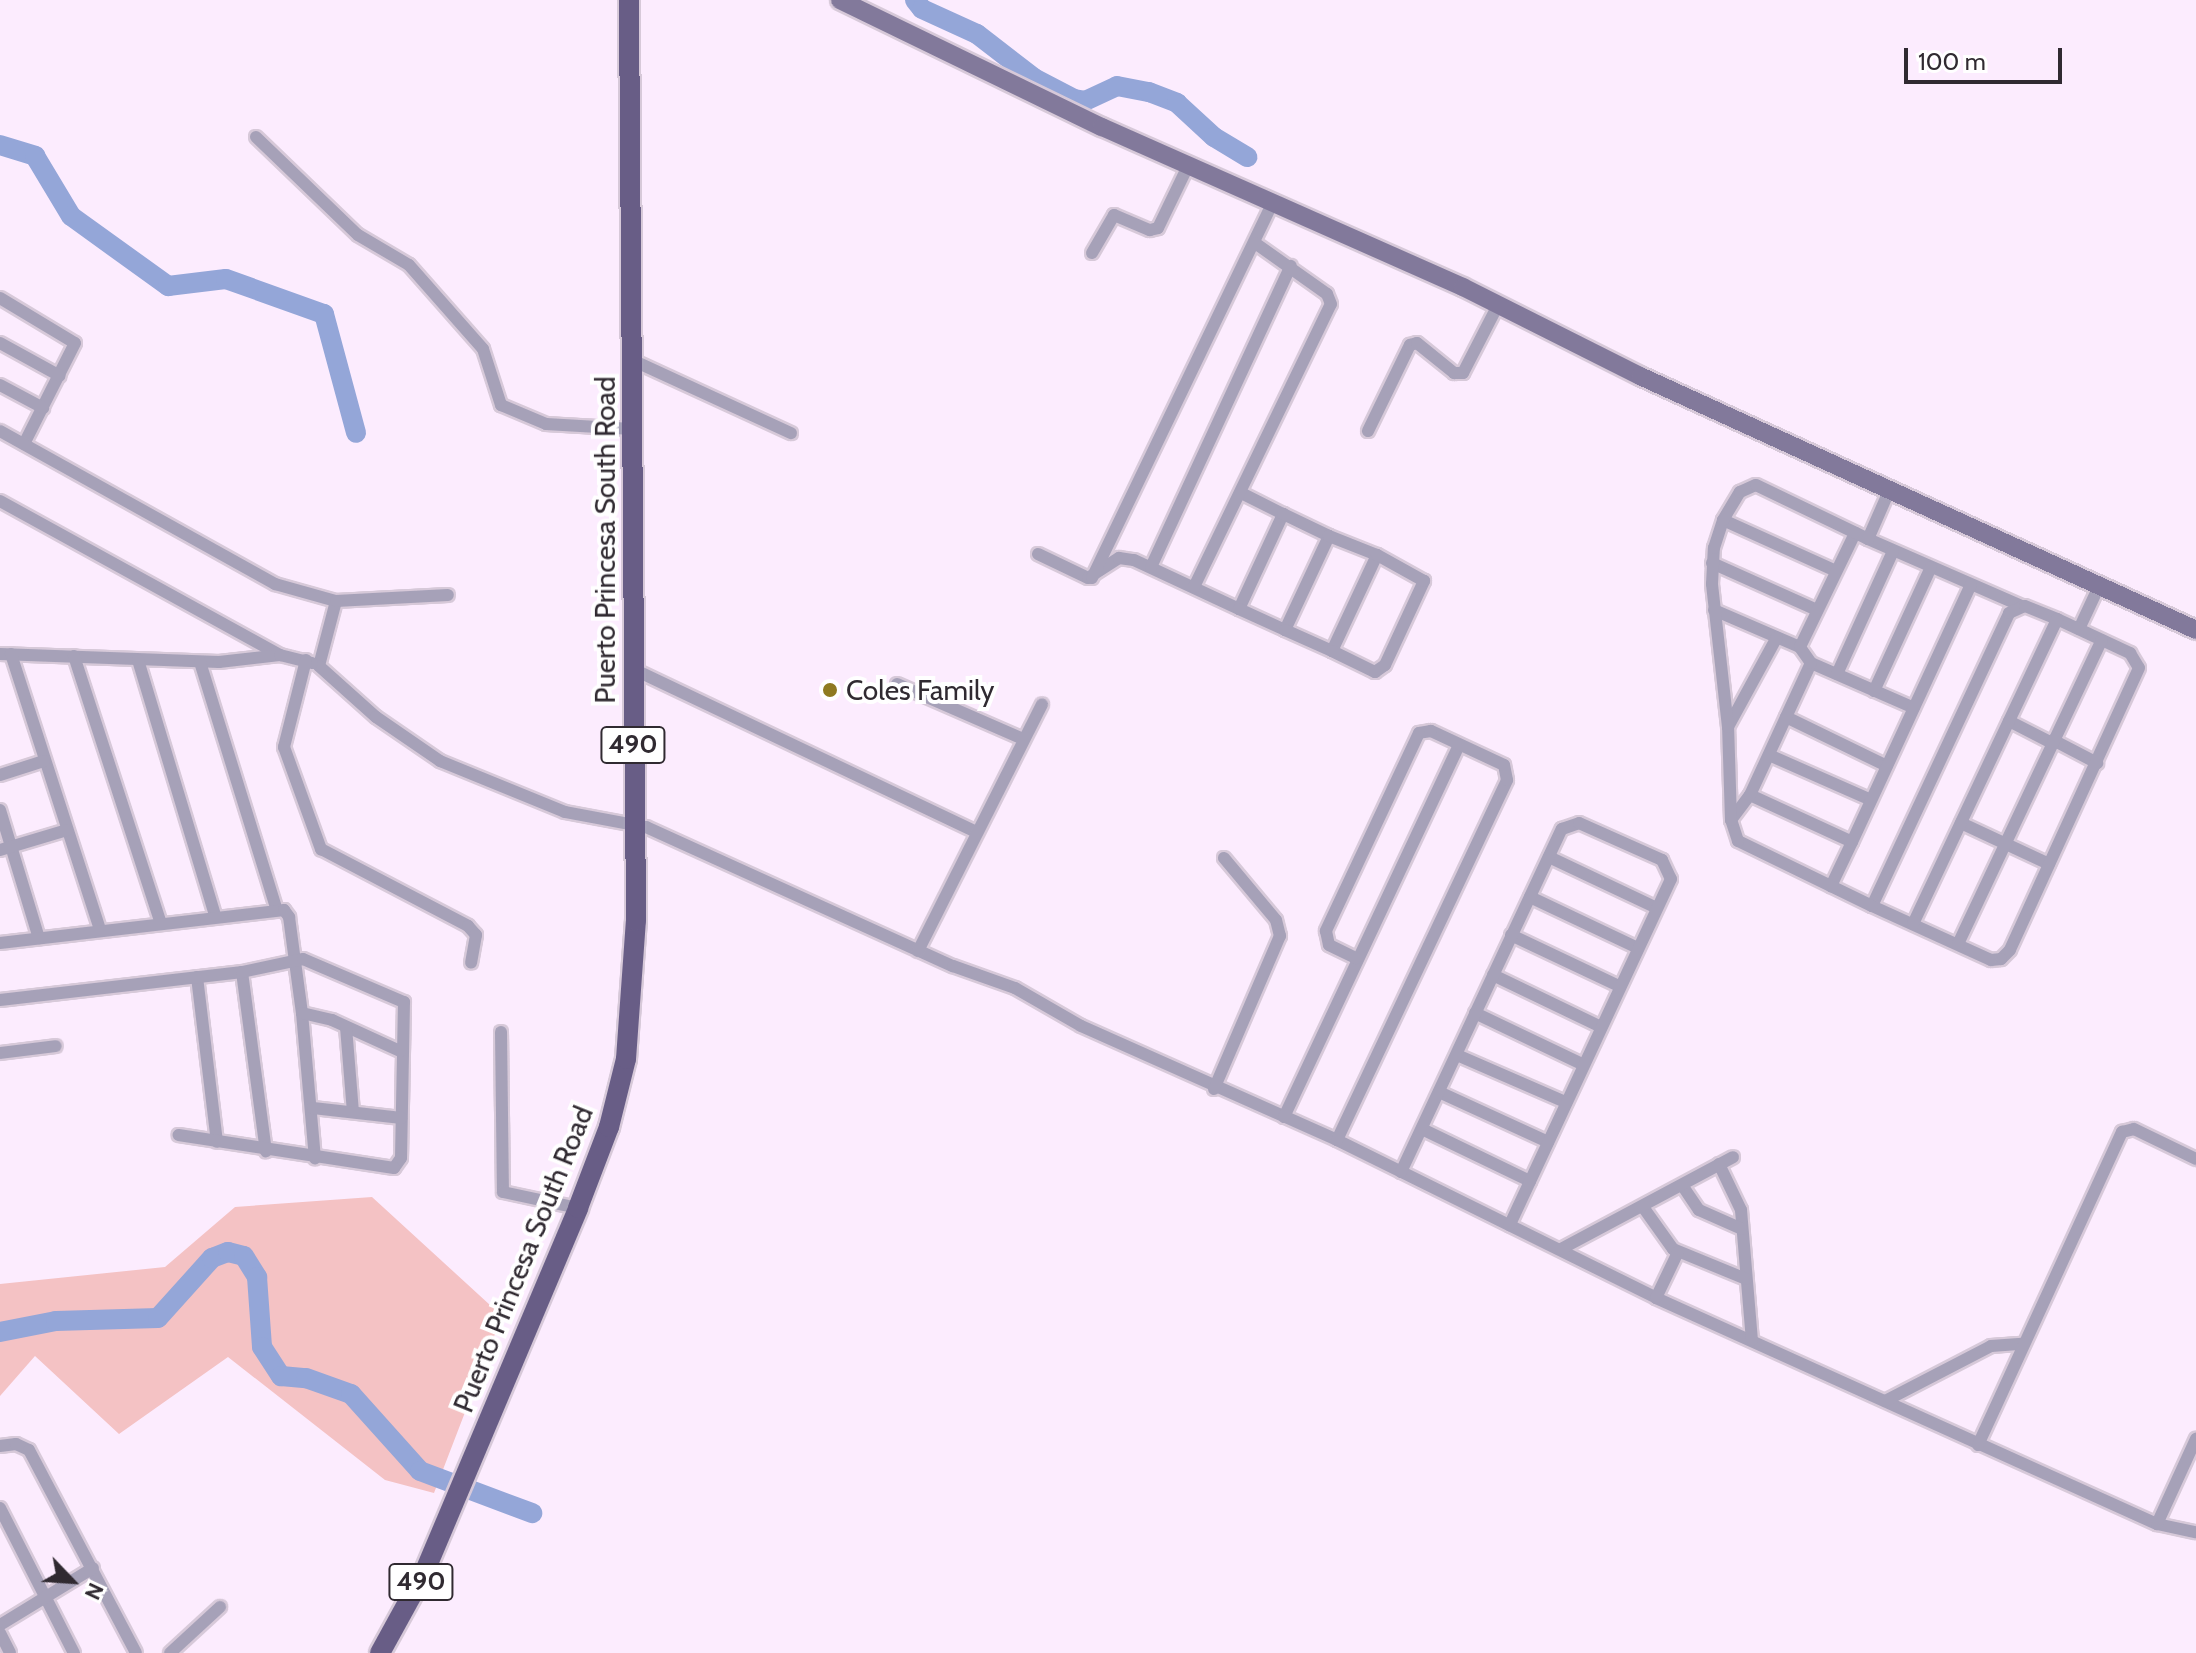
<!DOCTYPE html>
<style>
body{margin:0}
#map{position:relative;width:2196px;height:1653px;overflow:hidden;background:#fcecfe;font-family:Cabin,sans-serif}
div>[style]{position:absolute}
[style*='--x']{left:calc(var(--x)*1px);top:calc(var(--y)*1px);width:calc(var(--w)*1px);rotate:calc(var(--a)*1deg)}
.green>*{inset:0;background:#f4c2c4}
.river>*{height:20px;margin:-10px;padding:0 10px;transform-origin:10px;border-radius:10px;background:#94a6d8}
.roads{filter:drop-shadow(2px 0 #d7c9d9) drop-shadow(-2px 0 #d7c9d9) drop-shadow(0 2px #d7c9d9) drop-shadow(0 -2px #d7c9d9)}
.street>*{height:12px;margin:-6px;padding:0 6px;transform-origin:6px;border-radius:6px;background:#a6a1b8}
.secondary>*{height:18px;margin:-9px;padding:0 9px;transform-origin:9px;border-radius:9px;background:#82799b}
.primary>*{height:20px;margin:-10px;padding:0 10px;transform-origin:10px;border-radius:10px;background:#685d86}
.dots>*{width:22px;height:22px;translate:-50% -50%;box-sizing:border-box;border:4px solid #fff;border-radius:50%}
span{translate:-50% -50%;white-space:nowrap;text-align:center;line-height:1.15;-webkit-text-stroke:8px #fff;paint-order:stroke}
.shield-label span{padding:2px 6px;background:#fff;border:2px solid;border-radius:6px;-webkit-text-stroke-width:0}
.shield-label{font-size:26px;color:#302a31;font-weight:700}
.street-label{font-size:28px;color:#302a31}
.poi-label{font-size:28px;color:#302a31}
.left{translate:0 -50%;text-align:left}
.north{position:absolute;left:32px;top:1541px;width:80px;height:80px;-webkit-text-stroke:6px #fff;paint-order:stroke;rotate:115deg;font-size:22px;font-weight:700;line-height:32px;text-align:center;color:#302a31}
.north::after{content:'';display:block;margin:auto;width:28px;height:36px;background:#302a31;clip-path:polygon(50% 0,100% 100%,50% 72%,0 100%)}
.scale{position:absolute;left:1904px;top:48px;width:158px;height:36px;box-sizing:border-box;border:4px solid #302a31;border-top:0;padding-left:10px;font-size:24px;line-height:28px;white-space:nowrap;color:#302a31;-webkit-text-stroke:6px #fff;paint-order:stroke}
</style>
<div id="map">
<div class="green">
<div style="clip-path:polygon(372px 1197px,502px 1316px,434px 1493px,385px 1480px,228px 1357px,119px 1434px,35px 1356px,0 1396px,0 1284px,165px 1267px,235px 1207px)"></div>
</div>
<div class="river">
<div style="--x:915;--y:0;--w:11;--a:52"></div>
<div style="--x:922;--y:9;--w:60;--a:24.4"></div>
<div style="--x:977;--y:34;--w:72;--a:37.7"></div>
<div style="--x:1034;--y:78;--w:45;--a:27.7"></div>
<div style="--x:1074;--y:99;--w:11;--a:10"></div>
<div style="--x:1085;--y:101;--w:35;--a:-25"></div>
<div style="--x:1117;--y:86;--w:33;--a:11"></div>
<div style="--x:1149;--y:92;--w:30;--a:21"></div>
<div style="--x:1177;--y:103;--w:50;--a:42.6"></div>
<div style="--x:1214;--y:137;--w:39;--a:31"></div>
<div style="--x:0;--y:145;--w:37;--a:17"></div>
<div style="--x:35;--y:156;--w:70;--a:59"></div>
<div style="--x:71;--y:216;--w:120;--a:35.8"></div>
<div style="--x:168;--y:286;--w:58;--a:-6.9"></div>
<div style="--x:226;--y:279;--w:104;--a:19.7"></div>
<div style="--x:324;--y:314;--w:123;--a:74.9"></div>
<div style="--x:0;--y:1332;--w:57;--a:-11.1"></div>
<div style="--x:56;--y:1321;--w:102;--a:-1.7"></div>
<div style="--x:158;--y:1318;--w:81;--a:-48"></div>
<div style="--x:212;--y:1258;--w:17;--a:-21"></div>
<div style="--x:228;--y:1252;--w:16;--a:14"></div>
<div style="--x:244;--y:1256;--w:25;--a:58"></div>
<div style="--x:257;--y:1277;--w:70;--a:85.9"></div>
<div style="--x:262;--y:1347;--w:35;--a:57"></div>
<div style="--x:281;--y:1376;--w:25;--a:5"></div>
<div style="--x:306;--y:1378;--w:48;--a:19.6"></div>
<div style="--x:351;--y:1394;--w:103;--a:48.1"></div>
<div style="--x:420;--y:1471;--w:120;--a:20.6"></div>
</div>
<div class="roads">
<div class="street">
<div style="--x:256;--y:137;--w:141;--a:43.9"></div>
<div style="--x:358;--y:235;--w:59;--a:30.5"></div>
<div style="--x:409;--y:265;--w:112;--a:48.6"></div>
<div style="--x:483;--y:349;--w:59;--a:72.2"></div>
<div style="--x:501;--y:405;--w:49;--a:22.9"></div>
<div style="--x:546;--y:424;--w:86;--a:3.3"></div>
<div style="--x:1092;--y:253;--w:44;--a:-59.9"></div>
<div style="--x:1114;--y:215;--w:39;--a:23"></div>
<div style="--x:1150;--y:230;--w:8;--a:-14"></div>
<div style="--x:1158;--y:228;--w:69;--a:-64.2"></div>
<div style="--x:0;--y:298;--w:87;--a:31"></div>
<div style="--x:75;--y:343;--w:113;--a:116.8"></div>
<div style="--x:0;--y:343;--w:68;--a:28.8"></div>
<div style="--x:632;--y:360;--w:175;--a:24.7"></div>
<div style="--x:0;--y:385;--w:49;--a:28.1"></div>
<div style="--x:0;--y:431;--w:315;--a:29.1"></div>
<div style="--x:275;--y:584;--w:63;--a:15.6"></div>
<div style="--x:336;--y:601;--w:67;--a:104.7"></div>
<div style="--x:319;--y:666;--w:76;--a:41.8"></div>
<div style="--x:376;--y:717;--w:78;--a:34.5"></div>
<div style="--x:440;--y:761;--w:135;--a:22.2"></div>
<div style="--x:565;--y:812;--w:82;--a:10.5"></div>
<div style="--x:646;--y:827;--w:337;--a:24.4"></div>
<div style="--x:953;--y:966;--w:66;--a:19.5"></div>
<div style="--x:1015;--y:988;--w:76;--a:29.9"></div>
<div style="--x:1081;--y:1026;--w:280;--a:24"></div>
<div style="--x:1337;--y:1140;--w:356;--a:26.3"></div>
<div style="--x:1656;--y:1298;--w:550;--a:24.28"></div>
<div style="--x:2157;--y:1524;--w:40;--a:12"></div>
<div style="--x:1368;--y:431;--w:96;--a:-64"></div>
<div style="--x:1410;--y:345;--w:7;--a:-16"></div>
<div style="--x:1417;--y:343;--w:48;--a:39"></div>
<div style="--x:1454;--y:373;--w:9;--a:0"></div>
<div style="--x:1463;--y:373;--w:76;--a:-62.8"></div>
<div style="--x:0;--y:501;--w:320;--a:28.8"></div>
<div style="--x:1723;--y:520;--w:124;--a:24.3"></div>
<div style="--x:1868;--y:539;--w:167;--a:23.6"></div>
<div style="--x:1038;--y:554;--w:55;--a:25.6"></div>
<div style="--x:1088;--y:578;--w:37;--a:-33"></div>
<div style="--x:1119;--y:558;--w:15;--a:8"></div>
<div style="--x:1134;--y:560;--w:116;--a:25"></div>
<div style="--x:1239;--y:609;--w:105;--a:-65.1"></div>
<div style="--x:1283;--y:514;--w:47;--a:-153.4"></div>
<div style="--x:1712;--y:563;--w:115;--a:24.1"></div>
<div style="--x:1151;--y:567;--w:332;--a:-65.1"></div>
<div style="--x:1092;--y:578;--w:415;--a:-64.3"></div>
<div style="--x:1194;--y:587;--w:314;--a:-64.2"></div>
<div style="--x:1331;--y:304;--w:11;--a:-112"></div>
<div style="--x:1327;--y:294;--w:88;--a:-144.7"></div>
<div style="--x:336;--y:601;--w:112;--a:-3.1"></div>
<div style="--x:1239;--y:609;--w:51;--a:24.5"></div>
<div style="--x:1285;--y:630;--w:104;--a:-64.9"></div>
<div style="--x:1329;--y:536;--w:51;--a:-154.4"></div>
<div style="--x:1714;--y:610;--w:94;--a:23.3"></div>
<div style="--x:2079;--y:629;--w:50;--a:-65"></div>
<div style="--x:1285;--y:630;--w:51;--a:24.1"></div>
<div style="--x:1332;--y:651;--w:106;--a:-64.9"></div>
<div style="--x:1377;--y:555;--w:52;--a:-158.4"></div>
<div style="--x:1332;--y:651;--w:48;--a:26"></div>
<div style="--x:1375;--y:672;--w:12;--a:-35"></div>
<div style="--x:1385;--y:665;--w:93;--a:-65.1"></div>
<div style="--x:1424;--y:581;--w:54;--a:-151"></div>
<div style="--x:0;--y:654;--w:219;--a:2.1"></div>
<div style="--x:219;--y:662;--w:61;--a:-6.5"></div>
<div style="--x:280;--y:655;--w:33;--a:14"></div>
<div style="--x:11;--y:654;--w:290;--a:72.1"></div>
<div style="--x:74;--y:656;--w:279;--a:72"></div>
<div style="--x:138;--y:660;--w:266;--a:73.2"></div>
<div style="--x:306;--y:660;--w:90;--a:104.2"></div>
<div style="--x:284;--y:747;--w:109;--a:70.1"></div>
<div style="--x:321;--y:849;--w:166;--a:27.6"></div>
<div style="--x:468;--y:926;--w:12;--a:48"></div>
<div style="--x:476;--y:935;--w:28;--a:100"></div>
<div style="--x:200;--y:662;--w:257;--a:72.8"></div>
<div style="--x:1811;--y:663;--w:112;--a:23.6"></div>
<div style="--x:633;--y:669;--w:380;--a:25.4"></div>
<div style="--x:1837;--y:674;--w:135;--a:-65.5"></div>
<div style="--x:897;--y:684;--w:137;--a:23.6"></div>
<div style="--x:1874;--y:691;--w:136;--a:-65.3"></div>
<div style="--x:1786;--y:717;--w:112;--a:25.9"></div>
<div style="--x:2009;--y:721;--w:48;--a:27.1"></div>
<div style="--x:1728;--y:727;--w:102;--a:-61.4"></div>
<div style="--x:2053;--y:740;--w:50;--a:27.6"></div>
<div style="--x:1769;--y:755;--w:111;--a:23.8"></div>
<div style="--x:0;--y:775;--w:46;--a:-17.7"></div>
<div style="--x:1750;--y:795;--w:112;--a:24.7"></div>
<div style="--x:1852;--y:842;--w:49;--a:115.5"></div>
<div style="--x:0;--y:810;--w:134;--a:73.1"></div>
<div style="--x:1731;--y:820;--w:31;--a:-53"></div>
<div style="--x:1750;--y:795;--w:145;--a:-65.2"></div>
<div style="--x:1811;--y:663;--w:19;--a:-125"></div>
<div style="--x:1800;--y:647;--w:127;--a:-64.2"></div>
<div style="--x:1961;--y:823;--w:97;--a:25"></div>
<div style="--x:1852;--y:842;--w:283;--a:-65.2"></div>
<div style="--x:0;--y:850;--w:70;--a:-16.6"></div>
<div style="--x:1549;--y:857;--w:119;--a:25.3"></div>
<div style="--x:1530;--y:897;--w:119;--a:25.3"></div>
<div style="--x:1872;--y:906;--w:323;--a:-64.9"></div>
<div style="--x:2009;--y:613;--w:17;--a:-24"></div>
<div style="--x:2025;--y:606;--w:35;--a:22"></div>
<div style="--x:2057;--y:619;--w:81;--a:25"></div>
<div style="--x:2130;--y:653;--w:17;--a:59"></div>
<div style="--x:2139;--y:668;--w:310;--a:114.6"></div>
<div style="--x:2010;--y:950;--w:13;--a:135"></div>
<div style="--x:2001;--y:959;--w:10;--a:174"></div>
<div style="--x:1991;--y:960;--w:131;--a:-155.6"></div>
<div style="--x:1872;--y:906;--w:149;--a:-154.1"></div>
<div style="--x:1738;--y:841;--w:22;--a:-108"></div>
<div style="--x:1731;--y:820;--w:93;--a:-91.8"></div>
<div style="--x:1728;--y:727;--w:144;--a:-96.4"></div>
<div style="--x:1712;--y:584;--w:36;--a:-87"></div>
<div style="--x:1714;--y:548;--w:29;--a:-72"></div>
<div style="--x:1723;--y:520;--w:33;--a:-59"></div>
<div style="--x:1740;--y:492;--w:17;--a:-24"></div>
<div style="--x:1756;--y:485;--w:124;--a:25.7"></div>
<div style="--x:1868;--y:539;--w:55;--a:-66.3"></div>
<div style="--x:1913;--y:924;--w:337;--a:-64.7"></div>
<div style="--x:1511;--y:935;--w:119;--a:25.3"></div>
<div style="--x:0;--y:943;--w:286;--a:-6.6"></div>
<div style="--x:284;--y:910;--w:9;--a:54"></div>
<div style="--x:289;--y:917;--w:97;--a:82.3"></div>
<div style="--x:302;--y:1013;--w:146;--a:84.9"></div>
<div style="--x:1958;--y:944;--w:336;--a:-64.7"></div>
<div style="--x:918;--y:951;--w:276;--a:-63.3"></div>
<div style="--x:242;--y:972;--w:181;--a:82.4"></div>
<div style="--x:1493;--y:975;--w:118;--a:25.7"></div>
<div style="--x:197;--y:977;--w:166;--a:83.1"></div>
<div style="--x:0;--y:1000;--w:244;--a:-6.6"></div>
<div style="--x:242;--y:972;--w:62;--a:-12"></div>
<div style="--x:303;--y:959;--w:110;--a:23.1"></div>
<div style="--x:404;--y:1002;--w:156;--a:91.1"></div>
<div style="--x:401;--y:1158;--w:12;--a:125"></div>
<div style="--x:394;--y:1168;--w:218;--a:-171.3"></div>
<div style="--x:302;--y:1013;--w:31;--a:13"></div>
<div style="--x:332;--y:1020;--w:75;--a:24.5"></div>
<div style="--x:1475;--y:1013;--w:119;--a:25.5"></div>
<div style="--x:346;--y:1027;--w:85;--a:85.3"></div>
<div style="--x:501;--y:1032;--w:160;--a:89.3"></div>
<div style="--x:503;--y:1192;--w:77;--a:12"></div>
<div style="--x:0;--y:1053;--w:56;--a:-7.1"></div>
<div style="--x:1457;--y:1055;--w:118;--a:23.5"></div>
<div style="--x:1214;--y:1089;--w:167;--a:-66.7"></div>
<div style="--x:1280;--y:936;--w:16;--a:-104"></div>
<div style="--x:1276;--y:920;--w:81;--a:-130"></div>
<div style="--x:1439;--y:1092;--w:120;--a:24.6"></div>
<div style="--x:313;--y:1108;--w:89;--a:6.5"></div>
<div style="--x:1284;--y:1117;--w:411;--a:-64.8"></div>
<div style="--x:1422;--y:1129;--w:120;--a:25.7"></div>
<div style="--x:1337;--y:1140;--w:398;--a:-64.7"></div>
<div style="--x:1507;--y:780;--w:15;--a:-101"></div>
<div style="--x:1504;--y:765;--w:81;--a:-155"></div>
<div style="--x:1431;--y:731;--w:12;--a:171"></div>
<div style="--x:1419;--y:733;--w:219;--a:115.2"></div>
<div style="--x:1326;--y:931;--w:14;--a:78"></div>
<div style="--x:1329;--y:945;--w:30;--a:26"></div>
<div style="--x:1719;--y:1164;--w:51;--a:64.4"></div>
<div style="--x:1741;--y:1210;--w:130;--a:85.2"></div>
<div style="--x:1401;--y:1172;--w:379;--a:-64.9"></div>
<div style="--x:1562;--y:829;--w:18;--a:-19"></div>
<div style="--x:1579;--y:823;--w:91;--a:24"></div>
<div style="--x:1662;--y:860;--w:21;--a:65"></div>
<div style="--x:1671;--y:879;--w:382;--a:115"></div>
<div style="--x:1682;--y:1185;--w:30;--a:56"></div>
<div style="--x:1699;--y:1210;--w:47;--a:23.8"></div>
<div style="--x:1643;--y:1207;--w:52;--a:54.5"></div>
<div style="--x:1673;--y:1249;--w:79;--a:22.3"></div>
<div style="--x:1561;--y:1249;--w:195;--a:-28.1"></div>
<div style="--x:1656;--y:1298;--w:51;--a:-64.4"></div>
<div style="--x:1885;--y:1401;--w:119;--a:-27.4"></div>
<div style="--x:1991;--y:1346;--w:31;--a:-4"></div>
<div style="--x:1978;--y:1445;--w:345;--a:-65.3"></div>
<div style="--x:2122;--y:1132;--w:12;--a:-14"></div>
<div style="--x:2134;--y:1129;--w:69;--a:25.8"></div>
<div style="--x:0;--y:1446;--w:16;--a:-7"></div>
<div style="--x:16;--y:1444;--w:14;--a:25"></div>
<div style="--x:29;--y:1450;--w:229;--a:62.2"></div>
<div style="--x:0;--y:1508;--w:163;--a:63"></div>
<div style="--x:2157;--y:1524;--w:94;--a:-65.4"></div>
<div style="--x:0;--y:1625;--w:109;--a:-31.5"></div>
<div style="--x:0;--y:1633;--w:22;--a:63"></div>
<div style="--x:170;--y:1653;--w:68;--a:-42.6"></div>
</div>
<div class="secondary">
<div style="--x:840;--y:0;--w:291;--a:25.9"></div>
<div style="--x:1102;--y:127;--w:395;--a:23.9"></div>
<div style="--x:1463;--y:287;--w:198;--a:26.7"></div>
<div style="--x:1640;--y:376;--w:611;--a:24.55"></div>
</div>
<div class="primary">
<div style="--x:380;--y:1653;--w:94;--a:-61.2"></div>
<div style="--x:425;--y:1571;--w:394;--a:-67.1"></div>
<div style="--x:578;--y:1208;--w:87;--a:-69.1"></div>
<div style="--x:609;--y:1127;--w:70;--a:-76"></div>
<div style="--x:626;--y:1059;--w:138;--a:-85.9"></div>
<div style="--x:636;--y:921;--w:921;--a:-90.44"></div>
</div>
</div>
<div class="dots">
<div style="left:830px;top:690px;background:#8f7a20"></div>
</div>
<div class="shield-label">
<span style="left:633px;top:745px">490</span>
<span style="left:421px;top:1582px">490</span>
</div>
<div class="street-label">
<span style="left:605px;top:540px;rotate:-90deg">Puerto Princesa South Road</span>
<span style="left:523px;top:1259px;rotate:-68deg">Puerto Princesa South Road</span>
</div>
<div class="poi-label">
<span class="left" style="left:846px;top:690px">Coles Family</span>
</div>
<div class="north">N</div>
<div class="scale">100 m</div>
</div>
